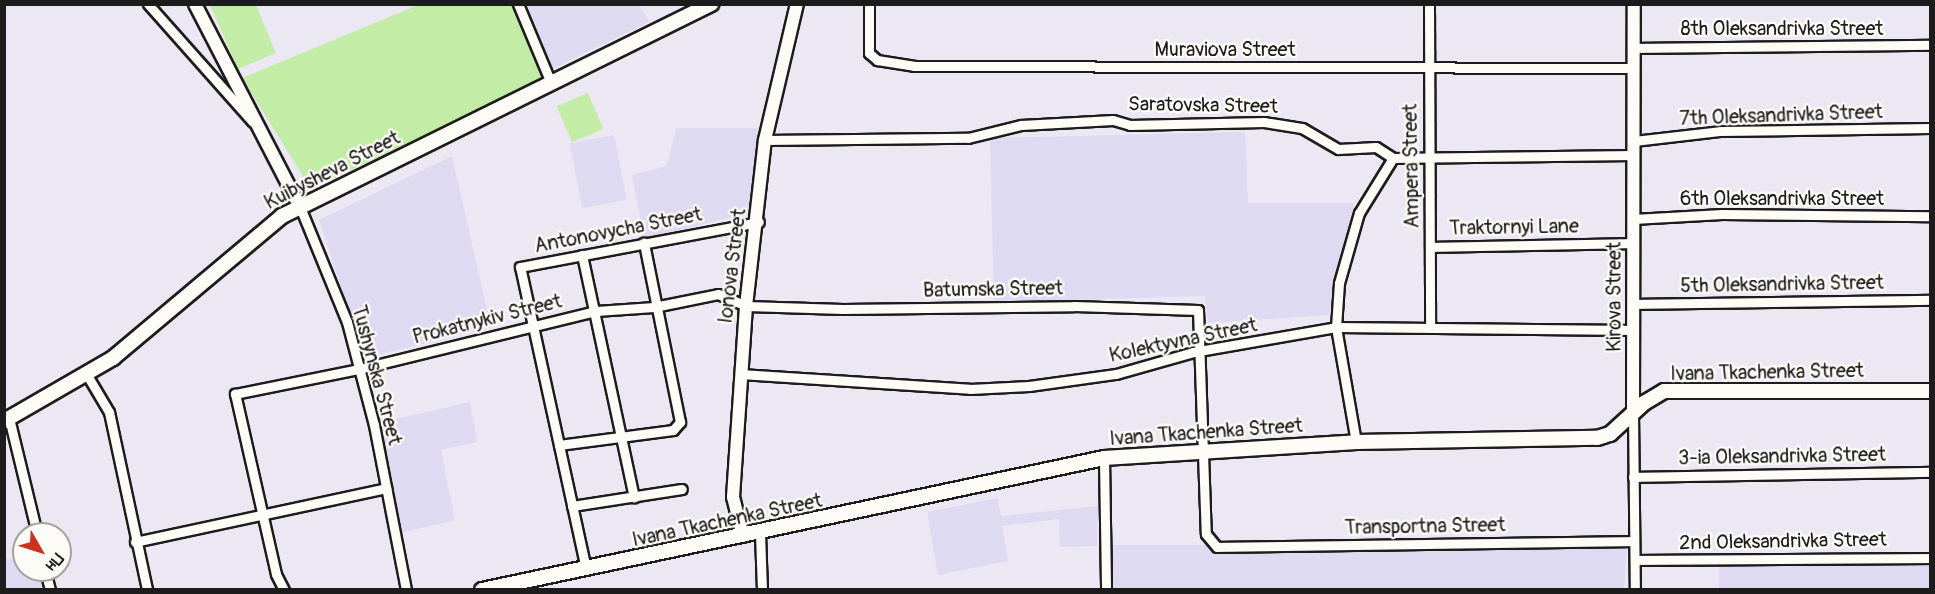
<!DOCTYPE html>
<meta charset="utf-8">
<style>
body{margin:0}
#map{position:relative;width:1935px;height:594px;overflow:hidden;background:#ebe8f4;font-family:Pangolin,sans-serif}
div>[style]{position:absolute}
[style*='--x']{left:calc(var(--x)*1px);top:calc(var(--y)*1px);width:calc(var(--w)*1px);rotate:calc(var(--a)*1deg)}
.built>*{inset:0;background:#dedaf2;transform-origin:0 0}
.green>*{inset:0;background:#c3eca7;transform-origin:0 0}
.roads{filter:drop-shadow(2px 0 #1c1c1c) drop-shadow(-2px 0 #1c1c1c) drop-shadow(0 2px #1c1c1c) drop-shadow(0 -2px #1c1c1c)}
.minor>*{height:9px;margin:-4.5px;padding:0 4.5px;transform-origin:4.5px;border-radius:4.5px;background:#fdfcf7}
.tertiary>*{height:12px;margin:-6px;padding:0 6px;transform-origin:6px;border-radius:6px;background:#fdfcf7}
.secondary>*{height:14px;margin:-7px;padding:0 7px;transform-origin:7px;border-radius:7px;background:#fdfcf7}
span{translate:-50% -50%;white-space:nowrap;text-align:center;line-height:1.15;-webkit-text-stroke:4.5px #fdfcf7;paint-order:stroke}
.street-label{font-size:20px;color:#1c1c1c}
.frame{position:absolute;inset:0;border:6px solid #1c1c1c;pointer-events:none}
.north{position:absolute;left:12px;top:522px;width:60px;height:60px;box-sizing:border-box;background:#fdfcf7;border:2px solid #a3a29f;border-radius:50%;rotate:129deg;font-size:16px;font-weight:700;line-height:24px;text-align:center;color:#1c1c1c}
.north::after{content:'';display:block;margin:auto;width:21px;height:27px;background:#c8321e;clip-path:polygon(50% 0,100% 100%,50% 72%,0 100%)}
</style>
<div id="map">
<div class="built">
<div style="clip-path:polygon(522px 5px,639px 5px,649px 22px,550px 70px)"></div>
<div style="clip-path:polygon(676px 128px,758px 128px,750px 213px,644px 238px,632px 175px,667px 166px)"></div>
<div style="clip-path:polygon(1245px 132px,1248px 203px,1354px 203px,1329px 315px,1208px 323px,1205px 296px,994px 302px,990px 138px)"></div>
<div style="left:614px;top:135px;width:66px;height:45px;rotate:79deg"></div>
<div style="clip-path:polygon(452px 156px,491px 327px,365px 358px,319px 220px)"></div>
<div style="clip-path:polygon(470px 402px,477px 442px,441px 450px,455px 520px,400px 533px,379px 423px)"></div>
<div style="clip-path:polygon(997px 498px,1001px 516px,1098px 506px,1097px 546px,1060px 547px,1059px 519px,1002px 526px,1008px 561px,938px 575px,927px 512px)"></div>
<div style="clip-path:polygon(1111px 545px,1211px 545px,1217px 550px,1627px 549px,1624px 589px,1110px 590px)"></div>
<div style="clip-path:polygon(24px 556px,24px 570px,40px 570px,45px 589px,5px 589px,5px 560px)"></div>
<div style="left:1930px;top:562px;width:27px;height:211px;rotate:90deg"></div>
</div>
<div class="green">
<div style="clip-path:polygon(513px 4px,544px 79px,311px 189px,242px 78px,418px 5px)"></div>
<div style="clip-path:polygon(210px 5px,256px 5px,276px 53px,238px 69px)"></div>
<div style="left:588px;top:93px;width:39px;height:34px;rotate:67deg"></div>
</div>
<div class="roads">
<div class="minor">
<div style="--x:148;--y:4;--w:157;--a:48.4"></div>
<div style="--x:518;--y:4;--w:86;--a:67.3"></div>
<div style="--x:869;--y:4;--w:49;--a:90"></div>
<div style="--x:869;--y:53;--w:11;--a:41"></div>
<div style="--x:877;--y:60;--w:37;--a:9"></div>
<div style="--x:914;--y:66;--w:720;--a:0.16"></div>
<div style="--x:1429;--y:4;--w:323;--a:89.8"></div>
<div style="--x:1634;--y:48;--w:296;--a:-0.6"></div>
<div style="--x:765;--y:140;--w:203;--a:-0.6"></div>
<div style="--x:968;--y:138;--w:55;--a:-13.8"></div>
<div style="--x:1021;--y:125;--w:92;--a:-3.1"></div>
<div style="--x:1113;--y:120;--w:18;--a:16"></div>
<div style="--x:1130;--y:125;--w:134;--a:-1.3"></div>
<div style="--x:1264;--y:122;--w:38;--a:9"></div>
<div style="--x:1302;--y:128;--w:42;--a:30.3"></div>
<div style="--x:1338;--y:149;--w:38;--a:-3"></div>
<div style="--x:1376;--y:147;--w:20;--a:33"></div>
<div style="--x:1393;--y:158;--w:241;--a:-0.7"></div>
<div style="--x:1634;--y:141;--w:88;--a:-6.6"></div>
<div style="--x:1721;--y:131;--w:209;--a:-0.8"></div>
<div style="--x:300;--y:207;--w:124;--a:67.8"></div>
<div style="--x:347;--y:322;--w:106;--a:75.3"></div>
<div style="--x:374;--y:425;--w:168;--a:79"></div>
<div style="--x:1633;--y:219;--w:89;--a:-3.2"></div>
<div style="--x:1722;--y:214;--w:208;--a:0.6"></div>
<div style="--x:1431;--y:247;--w:202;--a:-1.1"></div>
<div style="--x:582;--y:255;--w:248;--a:77.9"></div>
<div style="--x:1633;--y:304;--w:297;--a:-0.8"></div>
<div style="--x:740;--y:374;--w:230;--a:3.7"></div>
<div style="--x:970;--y:389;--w:59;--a:-2.9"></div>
<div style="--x:1029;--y:386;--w:88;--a:-7.9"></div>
<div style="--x:1116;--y:374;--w:80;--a:-15.9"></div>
<div style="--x:1193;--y:352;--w:145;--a:-9.9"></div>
<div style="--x:1336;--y:327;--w:297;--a:0.6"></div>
<div style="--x:87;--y:375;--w:43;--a:59.3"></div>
<div style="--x:109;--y:412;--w:182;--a:77.9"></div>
<div style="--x:1633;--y:412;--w:178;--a:89.4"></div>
<div style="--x:9;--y:418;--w:119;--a:76.4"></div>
<div style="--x:1356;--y:442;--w:117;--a:-99.9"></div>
<div style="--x:1336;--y:327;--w:44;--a:-86.1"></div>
<div style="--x:1339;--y:283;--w:73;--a:-74.1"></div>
<div style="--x:1359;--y:213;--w:65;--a:-58.3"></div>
<div style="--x:559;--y:445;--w:115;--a:-7.5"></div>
<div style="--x:673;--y:430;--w:11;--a:-49"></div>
<div style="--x:680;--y:422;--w:183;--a:-101.4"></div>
<div style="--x:1104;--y:458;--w:132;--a:89.1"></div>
<div style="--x:1633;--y:477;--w:297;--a:-1"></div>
<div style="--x:572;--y:506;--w:111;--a:-8.8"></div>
<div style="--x:760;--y:533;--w:57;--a:88"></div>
<div style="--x:135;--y:542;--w:257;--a:-12.1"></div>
<div style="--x:1635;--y:560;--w:295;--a:-0.4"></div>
<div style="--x:586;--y:569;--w:309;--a:-102.3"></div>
<div style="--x:520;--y:267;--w:243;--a:-10.7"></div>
<div style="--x:45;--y:570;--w:21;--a:76"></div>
<div style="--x:284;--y:590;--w:18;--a:-117"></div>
<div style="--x:276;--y:574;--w:185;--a:-102.8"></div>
<div style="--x:235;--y:394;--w:126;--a:-11.4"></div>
<div style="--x:359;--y:369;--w:244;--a:-13.8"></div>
<div style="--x:596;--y:311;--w:58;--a:-3.9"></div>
<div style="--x:654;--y:307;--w:65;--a:-11.5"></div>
<div style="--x:718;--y:294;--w:30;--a:23"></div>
<div style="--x:746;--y:306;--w:97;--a:1.8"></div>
<div style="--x:843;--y:309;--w:231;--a:-0.7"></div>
<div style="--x:1074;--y:306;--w:124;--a:1.8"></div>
<div style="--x:1198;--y:310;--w:224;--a:88"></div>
<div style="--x:1206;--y:534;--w:17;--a:50"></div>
<div style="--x:1217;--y:547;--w:417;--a:-0.8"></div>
</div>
<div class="tertiary">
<div style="--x:195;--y:4;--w:229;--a:62.7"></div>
<div style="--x:1633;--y:412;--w:408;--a:-89.9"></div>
<div style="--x:743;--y:536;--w:40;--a:-104.4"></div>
<div style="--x:733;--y:497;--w:191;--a:-86.1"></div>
<div style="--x:746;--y:306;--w:167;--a:-83.5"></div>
<div style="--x:765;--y:140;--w:140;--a:-76.8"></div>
</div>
<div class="secondary">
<div style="--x:4;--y:421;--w:126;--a:-30"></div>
<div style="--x:113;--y:358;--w:221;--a:-40"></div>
<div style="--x:282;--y:216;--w:479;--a:-26.3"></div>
<div style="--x:482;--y:590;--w:636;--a:-11.98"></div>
<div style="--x:1104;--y:458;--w:253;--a:-3.6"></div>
<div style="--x:1356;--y:442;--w:241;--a:-1"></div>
<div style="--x:1597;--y:438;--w:14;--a:-17"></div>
<div style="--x:1610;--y:434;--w:46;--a:-42.4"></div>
<div style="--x:1644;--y:403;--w:23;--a:-31"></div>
<div style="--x:1664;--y:391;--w:266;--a:0"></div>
</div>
</div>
<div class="street-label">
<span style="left:1782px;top:28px">8th Oleksandrivka Street</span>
<span style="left:1225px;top:49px">Muraviova Street</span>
<span style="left:1203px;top:105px;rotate:1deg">Saratovska Street</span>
<span style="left:1781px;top:115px;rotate:-2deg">7th Oleksandrivka Street</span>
<span style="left:1411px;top:166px;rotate:-91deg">Ampera Street</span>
<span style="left:332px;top:170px;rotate:-27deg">Kuibysheva Street</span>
<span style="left:1782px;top:198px">6th Oleksandrivka Street</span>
<span style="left:1514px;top:227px;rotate:-1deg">Traktornyi Lane</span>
<span style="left:618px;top:230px;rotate:-11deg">Antonovycha Street</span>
<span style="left:732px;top:266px;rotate:-83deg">Ionova Street</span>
<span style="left:1782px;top:284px;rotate:-1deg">5th Oleksandrivka Street</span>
<span style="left:993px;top:289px;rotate:-1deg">Batumska Street</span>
<span style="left:1614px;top:297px;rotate:-90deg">Kirova Street</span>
<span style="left:487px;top:319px;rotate:-14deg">Prokatnykiv Street</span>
<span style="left:1183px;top:340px;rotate:-12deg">Kolektyvna Street</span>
<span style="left:1767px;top:372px;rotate:-1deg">Ivana Tkachenka Street</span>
<span style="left:377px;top:375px;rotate:75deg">Tushynska Street</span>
<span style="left:1206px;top:432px;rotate:-4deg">Ivana Tkachenka Street</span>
<span style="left:1782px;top:456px;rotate:-1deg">3-ia Oleksandrivka Street</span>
<span style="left:727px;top:520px;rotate:-12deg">Ivana Tkachenka Street</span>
<span style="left:1425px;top:526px;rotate:-1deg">Transportna Street</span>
<span style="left:1783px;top:541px;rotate:-1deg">2nd Oleksandrivka Street</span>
</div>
<div class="frame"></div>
<div class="north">Пн</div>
</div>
